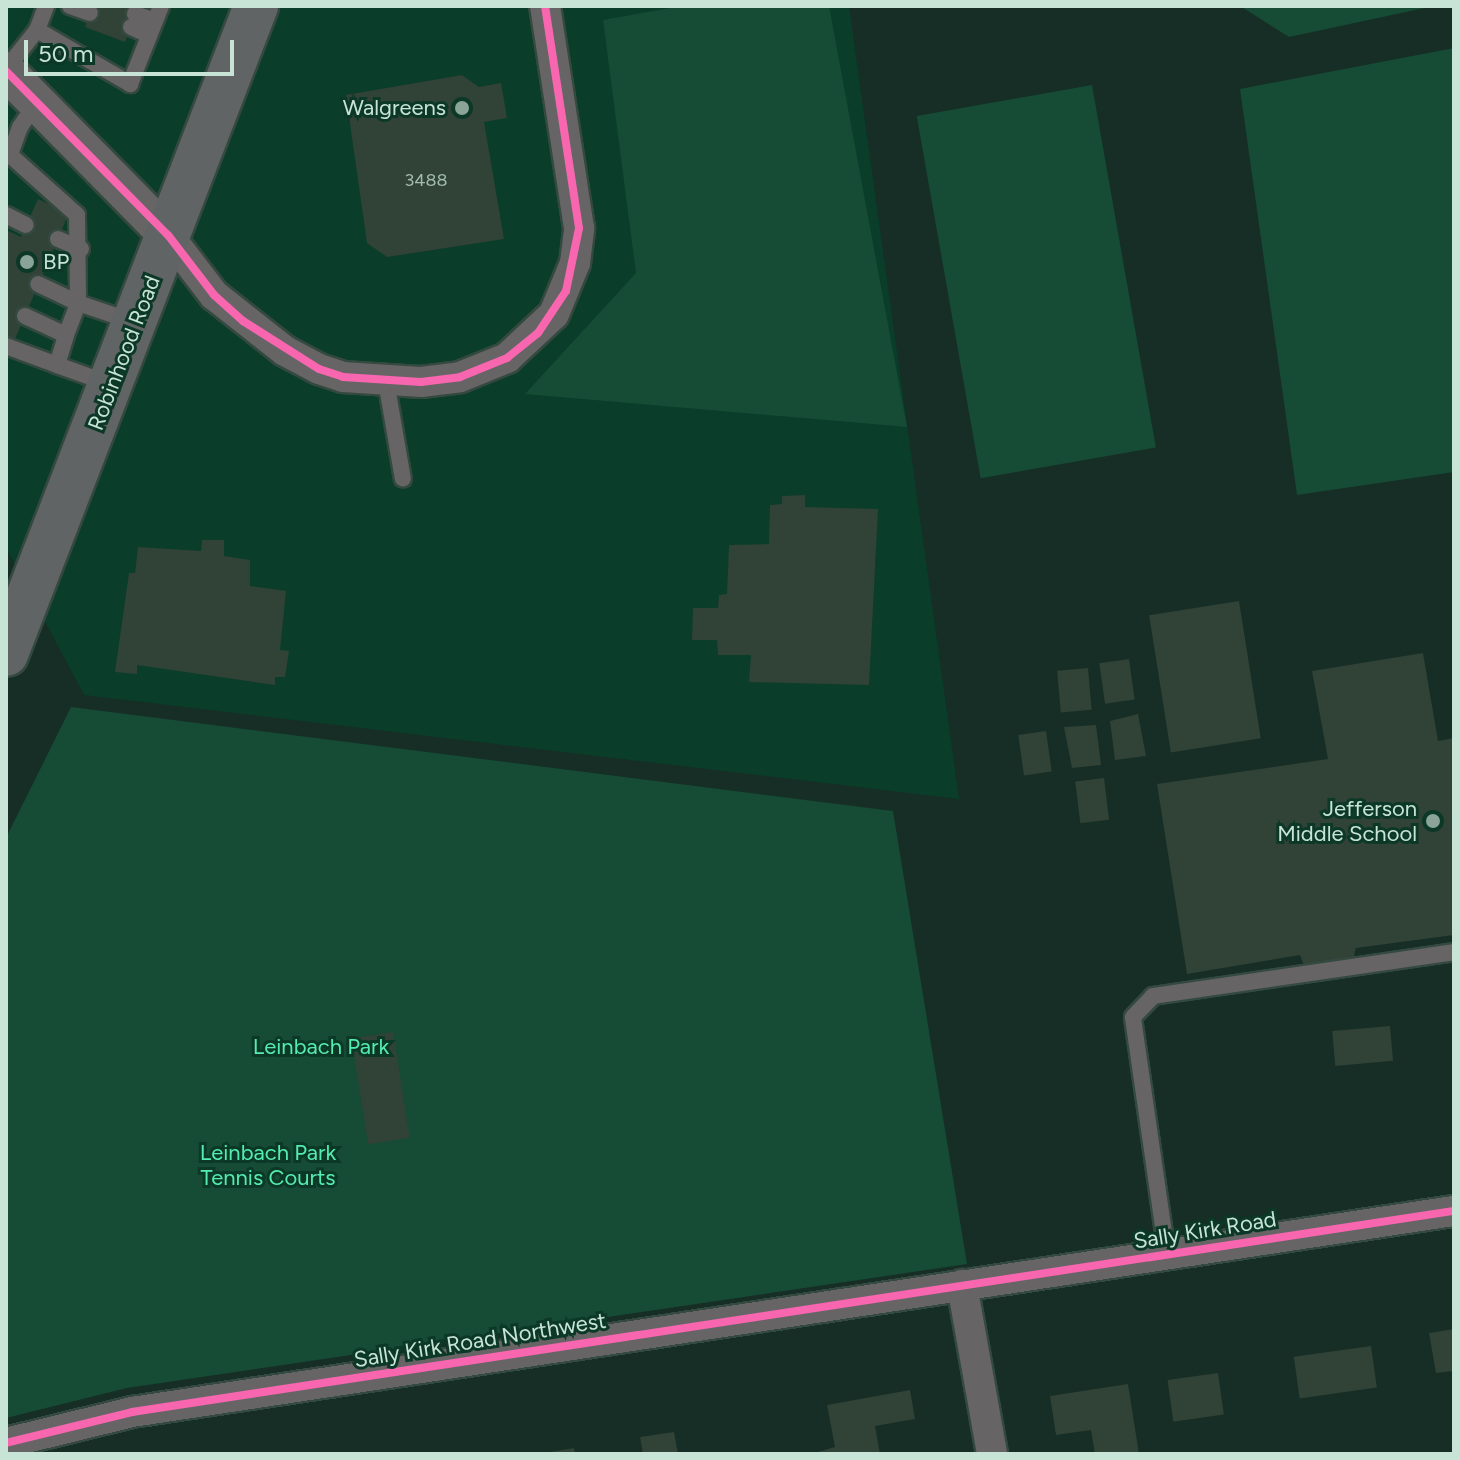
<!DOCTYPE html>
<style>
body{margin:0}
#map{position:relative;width:1460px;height:1460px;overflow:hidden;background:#162e25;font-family:Figtree,sans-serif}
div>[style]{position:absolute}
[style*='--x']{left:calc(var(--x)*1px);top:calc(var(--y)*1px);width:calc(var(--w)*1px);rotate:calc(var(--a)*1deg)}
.built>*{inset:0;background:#0a3d2a}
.green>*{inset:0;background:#164b36;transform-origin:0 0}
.building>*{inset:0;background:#314237;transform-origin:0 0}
.roads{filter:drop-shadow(2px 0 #344940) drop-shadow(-2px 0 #344940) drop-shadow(0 2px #344940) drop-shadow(0 -2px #344940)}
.service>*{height:16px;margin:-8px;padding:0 8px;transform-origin:8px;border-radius:8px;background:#676466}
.minor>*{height:30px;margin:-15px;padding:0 15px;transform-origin:15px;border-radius:15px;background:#676466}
.tertiary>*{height:38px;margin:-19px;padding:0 19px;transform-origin:19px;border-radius:19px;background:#676466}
.primary>*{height:44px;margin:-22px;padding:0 22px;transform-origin:22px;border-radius:22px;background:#616465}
.cycleway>*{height:8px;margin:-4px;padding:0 4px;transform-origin:4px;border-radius:4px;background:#f766af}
.dots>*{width:22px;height:22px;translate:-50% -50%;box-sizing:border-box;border:4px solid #0c3827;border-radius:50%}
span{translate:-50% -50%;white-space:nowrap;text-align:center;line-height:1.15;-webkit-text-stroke:6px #0c3827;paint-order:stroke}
.number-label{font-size:18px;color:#a2bcae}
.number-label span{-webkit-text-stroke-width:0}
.poi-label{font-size:22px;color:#c8e4d6}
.right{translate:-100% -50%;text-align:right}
.left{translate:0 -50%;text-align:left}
.street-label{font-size:22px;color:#c8e4d6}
.park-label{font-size:22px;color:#54ecaf}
.frame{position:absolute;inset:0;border:8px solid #c8e4d6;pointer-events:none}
.scale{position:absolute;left:24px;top:40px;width:210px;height:36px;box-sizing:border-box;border:4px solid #c8e4d6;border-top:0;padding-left:10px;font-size:24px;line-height:28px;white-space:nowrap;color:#c8e4d6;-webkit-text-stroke:6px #0c3827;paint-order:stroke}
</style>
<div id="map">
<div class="built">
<div style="clip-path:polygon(6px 6px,849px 6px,959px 799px,84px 695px,6px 548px)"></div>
</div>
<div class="green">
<div style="clip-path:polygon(681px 6px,829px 6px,907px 427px,525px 394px,636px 273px,603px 20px)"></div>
<div style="clip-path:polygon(1240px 6px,1434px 6px,1289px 37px)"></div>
<div style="clip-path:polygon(1454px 48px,1454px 472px,1297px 495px,1240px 89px)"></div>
<div style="left:1092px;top:85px;width:368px;height:178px;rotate:80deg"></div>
<div style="clip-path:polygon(71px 707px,893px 811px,967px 1264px,127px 1388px,6px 1418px,6px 838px)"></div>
</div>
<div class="building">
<div style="clip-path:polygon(92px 6px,139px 6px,125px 42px,85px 27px)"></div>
<div style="clip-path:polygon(462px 75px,479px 87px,501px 83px,507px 118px,484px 122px,504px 239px,387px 257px,367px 243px,346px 95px)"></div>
<div style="clip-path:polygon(38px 199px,69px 213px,15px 339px,6px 335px,6px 230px,21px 237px)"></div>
<div style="clip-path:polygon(805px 495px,805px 507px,878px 509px,869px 685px,749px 682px,751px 655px,718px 655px,717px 640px,692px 640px,693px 608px,718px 608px,719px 595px,727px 594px,729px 545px,769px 544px,770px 505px,782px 504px,782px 496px)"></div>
<div style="clip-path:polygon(202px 540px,224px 540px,224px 556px,250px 560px,250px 586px,286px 591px,280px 650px,289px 651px,285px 677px,275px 677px,275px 685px,137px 665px,137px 674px,115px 672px,129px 573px,135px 573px,138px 547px,201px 551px)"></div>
<div style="left:1239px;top:601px;width:139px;height:91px;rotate:81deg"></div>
<div style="clip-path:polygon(1423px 653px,1438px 741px,1454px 738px,1454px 935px,1356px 948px,1353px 959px,1304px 966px,1300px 955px,1187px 974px,1157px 784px,1328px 759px,1312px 671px)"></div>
<div style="left:1129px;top:659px;width:41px;height:30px;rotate:82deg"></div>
<div style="left:1088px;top:668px;width:42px;height:31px;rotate:85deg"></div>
<div style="clip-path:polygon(1138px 714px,1146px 756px,1115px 760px,1110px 721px)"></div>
<div style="clip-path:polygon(1096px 725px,1101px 765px,1072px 768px,1064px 727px)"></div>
<div style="left:1046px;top:731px;width:41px;height:28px;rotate:82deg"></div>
<div style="left:1104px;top:778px;width:42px;height:29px;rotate:83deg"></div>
<div style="left:1390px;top:1026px;width:35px;height:58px;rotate:85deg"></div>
<div style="left:393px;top:1032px;width:107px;height:42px;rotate:81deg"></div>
<div style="clip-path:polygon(1454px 1329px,1454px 1371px,1436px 1373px,1429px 1333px)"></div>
<div style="left:1371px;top:1346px;width:42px;height:78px;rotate:82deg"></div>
<div style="left:1218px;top:1373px;width:42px;height:51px;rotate:82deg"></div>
<div style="clip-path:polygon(1128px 1384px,1139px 1454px,1095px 1454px,1091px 1430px,1056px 1435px,1050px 1396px)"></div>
<div style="clip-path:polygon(910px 1390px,915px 1419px,875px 1426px,880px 1454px,811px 1454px,835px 1447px,827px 1405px)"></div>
<div style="clip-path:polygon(674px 1432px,678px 1454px,643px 1454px,640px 1437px)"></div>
<div style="clip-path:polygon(574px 1448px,575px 1454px,550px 1454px,550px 1452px)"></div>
</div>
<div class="roads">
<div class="service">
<div style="--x:70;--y:6;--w:21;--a:19"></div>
<div style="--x:135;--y:14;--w:21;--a:19"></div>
<div style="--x:131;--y:27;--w:20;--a:24"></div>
<div style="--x:37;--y:30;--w:108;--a:30.1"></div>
<div style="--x:130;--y:84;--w:84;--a:-68.3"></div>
<div style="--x:6;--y:69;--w:50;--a:-51.5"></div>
<div style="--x:37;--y:30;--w:26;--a:-69"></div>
<div style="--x:37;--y:102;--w:30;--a:124"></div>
<div style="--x:20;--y:127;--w:30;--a:110"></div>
<div style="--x:10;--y:155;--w:90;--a:41.8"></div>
<div style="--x:77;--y:215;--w:88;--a:89.3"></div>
<div style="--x:78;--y:303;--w:44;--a:-154.6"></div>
<div style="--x:6;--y:215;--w:22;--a:27"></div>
<div style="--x:58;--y:239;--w:25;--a:23"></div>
<div style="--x:25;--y:316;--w:45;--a:24.9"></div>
<div style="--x:6;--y:346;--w:54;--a:20.4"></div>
<div style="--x:386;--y:381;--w:99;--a:80.2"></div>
<div style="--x:110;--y:384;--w:56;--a:-160.3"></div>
<div style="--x:57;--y:365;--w:31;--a:-73"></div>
<div style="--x:66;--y:335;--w:34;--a:-69"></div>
<div style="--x:78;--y:303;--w:56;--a:18.8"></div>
<div style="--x:1167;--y:1254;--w:239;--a:-98.2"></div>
<div style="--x:1133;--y:1017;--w:29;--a:-46"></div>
<div style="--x:1153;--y:996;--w:304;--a:-8.3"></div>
</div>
<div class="minor">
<div style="--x:168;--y:235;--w:76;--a:52.5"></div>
<div style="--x:214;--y:295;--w:90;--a:38.3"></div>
<div style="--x:285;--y:351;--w:38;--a:28"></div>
<div style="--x:319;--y:369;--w:25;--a:18"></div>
<div style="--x:343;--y:377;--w:78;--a:3.7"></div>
<div style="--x:421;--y:382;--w:39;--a:-7"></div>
<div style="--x:460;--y:377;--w:51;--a:-22"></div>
<div style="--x:507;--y:358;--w:64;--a:-43.1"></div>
<div style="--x:554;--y:314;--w:55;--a:-67.6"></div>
<div style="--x:575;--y:263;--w:35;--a:-83"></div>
<div style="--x:579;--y:228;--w:225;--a:-98.7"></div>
<div style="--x:962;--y:1285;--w:172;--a:79.9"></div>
<div style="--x:6;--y:1443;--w:130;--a:-13.8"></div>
<div style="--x:132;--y:1412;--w:1337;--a:-8.65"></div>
</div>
<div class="tertiary">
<div style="--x:6;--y:71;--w:231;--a:45.4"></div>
</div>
<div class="primary">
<div style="--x:6;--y:654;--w:695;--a:-68.9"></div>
</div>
</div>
<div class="cycleway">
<div style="--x:6;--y:71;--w:231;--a:45.4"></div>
<div style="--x:168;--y:235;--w:76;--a:52.5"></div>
<div style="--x:214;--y:295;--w:39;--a:42"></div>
<div style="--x:243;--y:321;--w:90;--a:32.3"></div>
<div style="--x:319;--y:369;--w:25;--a:18"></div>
<div style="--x:343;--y:377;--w:78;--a:3.7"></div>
<div style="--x:421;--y:382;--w:39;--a:-7"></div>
<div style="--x:460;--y:377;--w:51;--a:-22"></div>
<div style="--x:507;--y:358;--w:40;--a:-39"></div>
<div style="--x:538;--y:333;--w:50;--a:-56.3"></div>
<div style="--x:566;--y:291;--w:64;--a:-78.3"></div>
<div style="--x:579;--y:228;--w:225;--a:-98.7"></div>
<div style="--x:6;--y:1443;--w:130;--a:-13.8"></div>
<div style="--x:132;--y:1412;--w:1337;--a:-8.65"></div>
</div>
<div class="dots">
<div style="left:462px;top:108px;background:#8aa498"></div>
<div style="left:27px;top:262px;background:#8aa498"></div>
<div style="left:1433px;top:821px;background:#8aa498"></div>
</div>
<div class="number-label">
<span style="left:426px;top:180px">3488</span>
</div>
<div class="poi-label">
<span class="right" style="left:446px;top:108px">Walgreens</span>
<span class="left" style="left:43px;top:262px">BP</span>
<span class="right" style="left:1417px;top:821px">Jefferson<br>Middle School</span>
</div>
<div class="street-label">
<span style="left:124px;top:353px;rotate:-69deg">Robinhood Road</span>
<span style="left:1205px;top:1230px;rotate:-9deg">Sally Kirk Road</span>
<span style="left:480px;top:1340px;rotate:-9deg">Sally Kirk Road Northwest</span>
</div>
<div class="park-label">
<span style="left:321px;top:1047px">Leinbach Park</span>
<span style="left:268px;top:1165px">Leinbach Park<br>Tennis Courts</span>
</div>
<div class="frame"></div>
<div class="scale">50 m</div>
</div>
